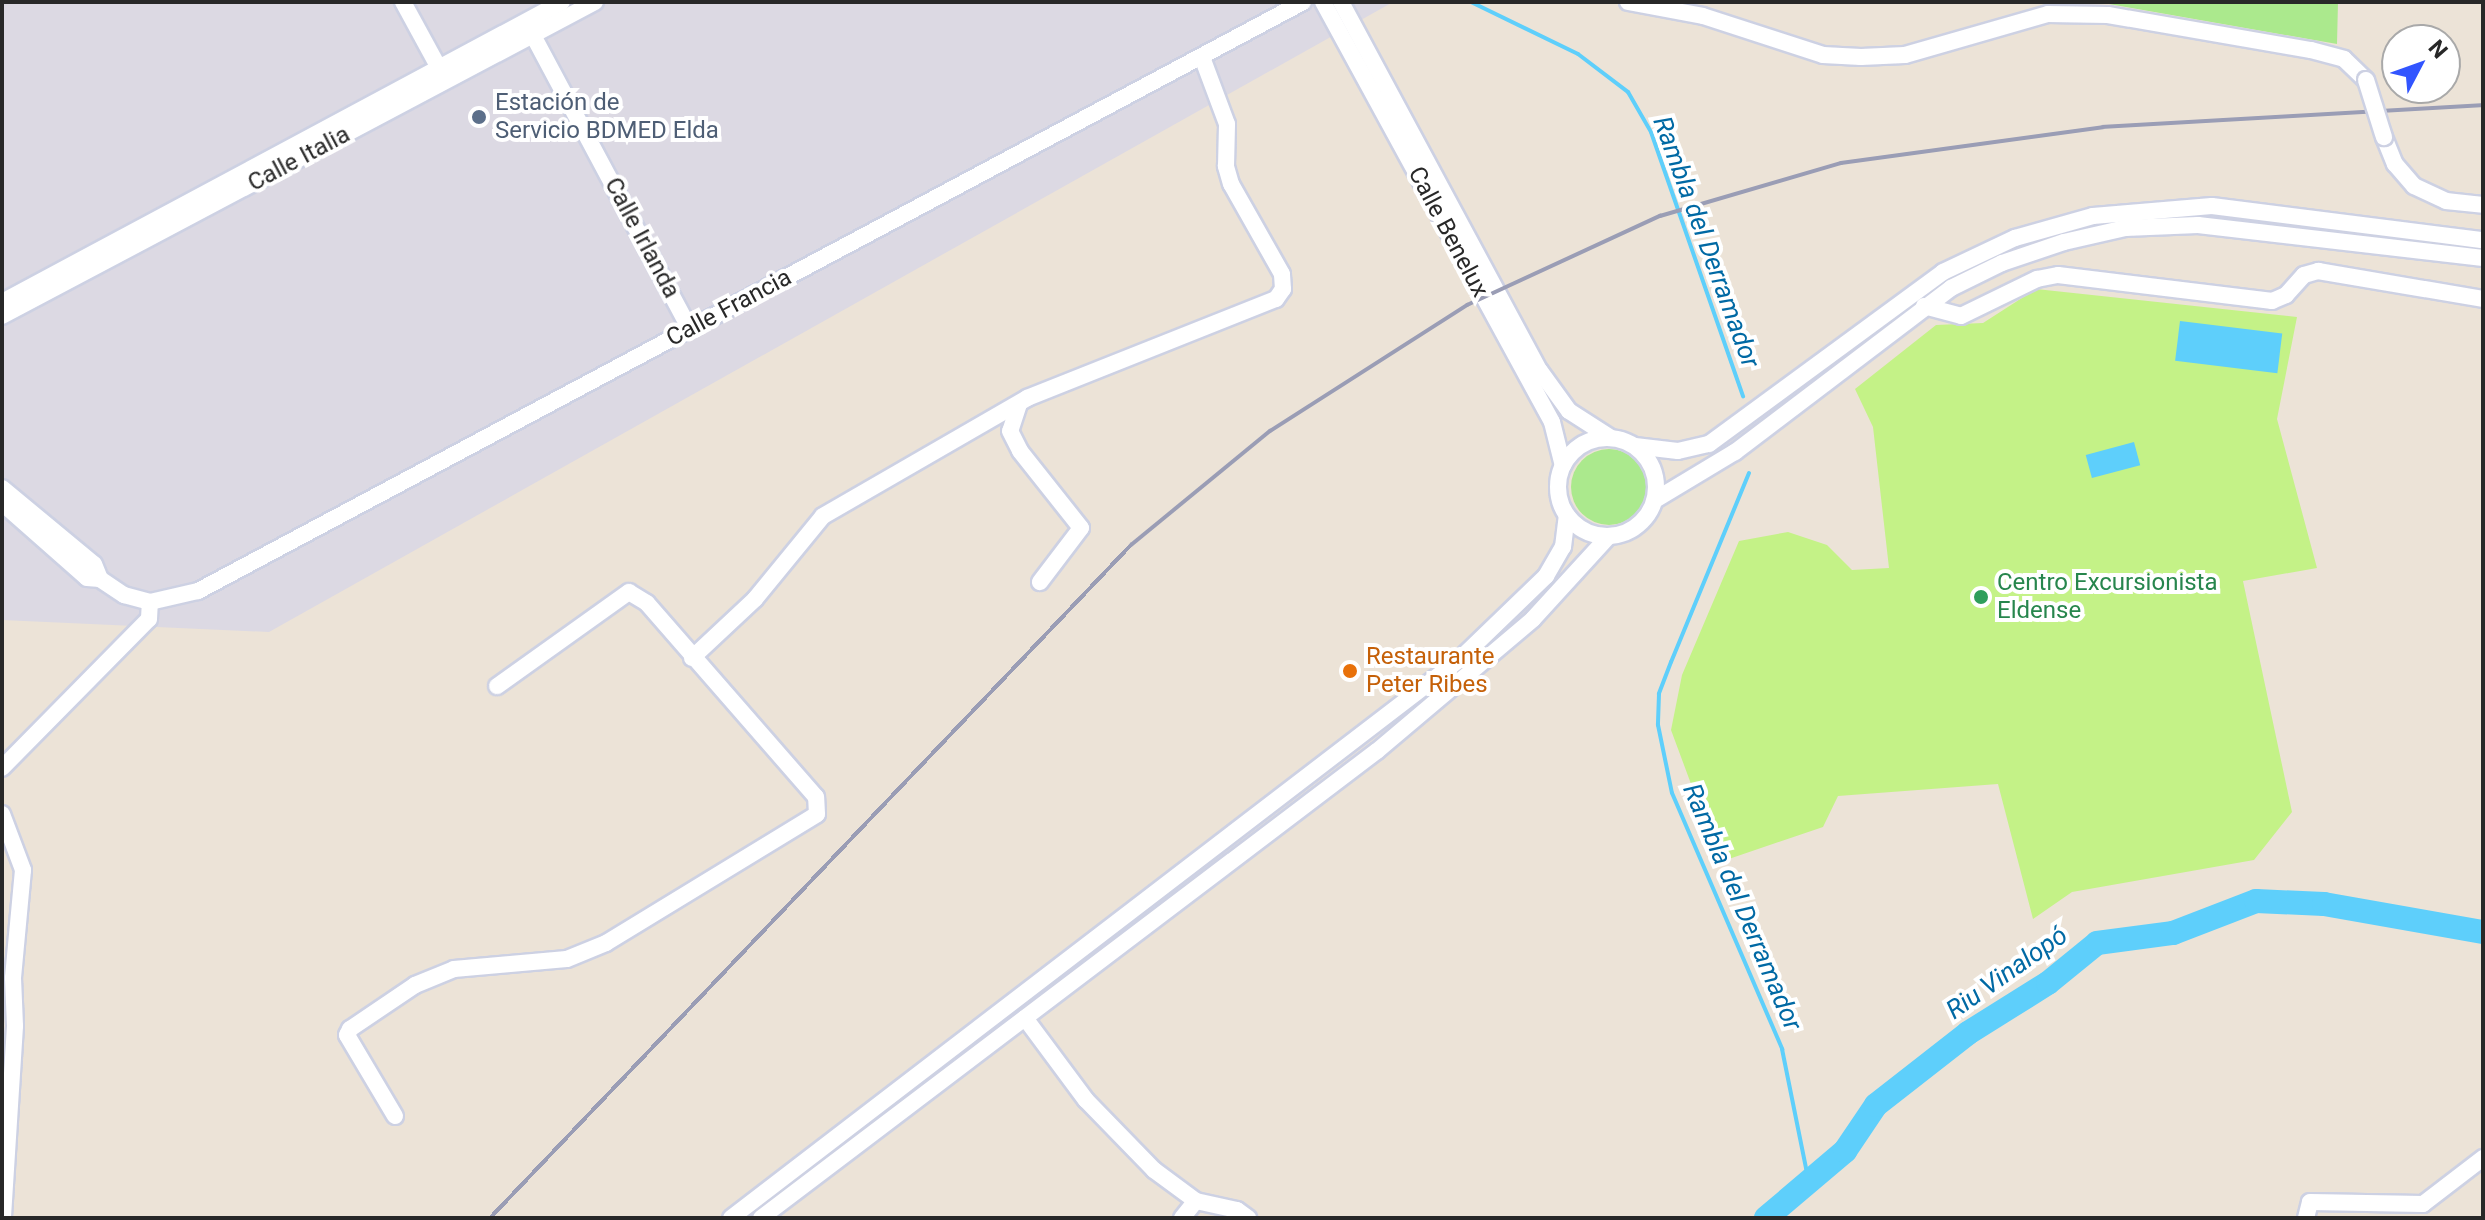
<!DOCTYPE html>
<meta charset="utf-8">
<style>
body{margin:0}
#map{position:relative;width:2485px;height:1220px;overflow:hidden;background:#ece3d7;font-family:Roboto,sans-serif}
div>[style]{position:absolute}
[style*='--x']{left:calc(var(--x)*1px);top:calc(var(--y)*1px);width:calc(var(--w)*1px);rotate:calc(var(--a)*1deg)}
.industrial>*{inset:0;background:#dcd9e3}
.green>*{inset:0;background:#abe98d}
.round{border-radius:50%}
.pitch>*{inset:0;background:#c4f287}
.water>*{inset:0;background:#5ecffb;transform-origin:0 0}
.stream>*{height:4px;margin:-2px;padding:0 2px;transform-origin:2px;border-radius:2px;background:#5ecffb}
.river>*{height:24px;margin:-12px;padding:0 12px;transform-origin:12px;border-radius:12px;background:#5ecffb}
.roads{filter:drop-shadow(2px 0 #cdd1e3) drop-shadow(-2px 0 #cdd1e3) drop-shadow(0 2px #cdd1e3) drop-shadow(0 -2px #cdd1e3)}
.minor>*{height:16px;margin:-8px;padding:0 8px;transform-origin:8px;border-radius:8px;background:#fff}
.minor>.ring{margin:-8px;padding:0;box-sizing:content-box;background:none;border:16px solid #fff;border-radius:50%}
.rail>*{height:4px;margin:-2px;padding:0 2px;transform-origin:2px;border-radius:2px;background:#9a9db5}
.bridges{filter:drop-shadow(2px 0 #cdd1e3) drop-shadow(-2px 0 #cdd1e3) drop-shadow(0 2px #cdd1e3) drop-shadow(0 -2px #cdd1e3)}
.minor-bridge>*{height:16px;margin:-8px;padding:0 8px;transform-origin:8px;border-radius:8px;background:#fff}
.dots>*{width:22px;height:22px;translate:-50% -50%;box-sizing:border-box;border:4px solid #fff;border-radius:50%}
span{translate:-50% -50%;white-space:nowrap;text-align:center;line-height:1.15;-webkit-text-stroke:8px #fff;paint-order:stroke}
.service-label{font-size:24px;color:#4e5e75}
.left{translate:0 -50%;text-align:left}
.street-label{font-size:24px;color:#282828}
.leisure-label{font-size:24px;color:#27864d}
.food-label{font-size:24px;color:#c56008}
.water-label{font-size:26px;color:#0069a4;font-style:italic}
.frame{position:absolute;inset:0;border:4px solid #282828;pointer-events:none}
.north{position:absolute;left:2381px;top:24px;width:80px;height:80px;box-sizing:border-box;background:#fff;border:2px solid #a9a9a9;border-radius:50%;rotate:49deg;font-size:22px;font-weight:700;line-height:32px;text-align:center;color:#282828}
.north::after{content:'';display:block;margin:auto;width:28px;height:36px;background:#3255ff;clip-path:polygon(50% 0,100% 100%,50% 72%,0 100%)}
</style>
<div id="map">
<div class="industrial">
<div style="clip-path:polygon(2px 2px,1393px 2px,269px 632px,2px 620px)"></div>
</div>
<div class="green">
<div style="clip-path:polygon(2048px 2px,2338px 2px,2337px 44px,2109px 4px)"></div>
<div class="round" style="left:1571px;top:449px;width:76px;height:76px"></div>
</div>
<div class="pitch">
<div style="clip-path:polygon(2036px 289px,2297px 317px,2277px 419px,2317px 568px,2243px 581px,2292px 812px,2254px 860px,2072px 892px,2033px 919px,1998px 784px,1838px 796px,1823px 827px,1720px 862px,1671px 730px,1682px 675px,1739px 541px,1788px 532px,1827px 545px,1852px 570px,1889px 568px,1873px 427px,1855px 389px,1936px 325px,1983px 323px)"></div>
</div>
<div class="water">
<div style="left:2180px;top:321px;width:103px;height:40px;rotate:7deg"></div>
<div style="left:2134px;top:442px;width:24px;height:50px;rotate:75deg"></div>
</div>
<div class="stream">
<div style="--x:1471;--y:2;--w:119;--a:25.9"></div>
<div style="--x:1578;--y:54;--w:63;--a:37.2"></div>
<div style="--x:1628;--y:92;--w:46;--a:60.1"></div>
<div style="--x:1651;--y:132;--w:280;--a:70.8"></div>
<div style="--x:1749;--y:473;--w:204;--a:112.4"></div>
<div style="--x:1671;--y:662;--w:34;--a:111"></div>
<div style="--x:1659;--y:694;--w:31;--a:92"></div>
<div style="--x:1658;--y:725;--w:69;--a:78.4"></div>
<div style="--x:1672;--y:793;--w:279;--a:66.7"></div>
<div style="--x:1782;--y:1049;--w:132;--a:78.6"></div>
</div>
<div class="river">
<div style="--x:1766;--y:1218;--w:104;--a:-40.3"></div>
<div style="--x:1845;--y:1151;--w:55;--a:-56"></div>
<div style="--x:1876;--y:1105;--w:117;--a:-38"></div>
<div style="--x:1968;--y:1033;--w:94;--a:-32"></div>
<div style="--x:2048;--y:983;--w:63;--a:-39.2"></div>
<div style="--x:2097;--y:943;--w:77;--a:-7.5"></div>
<div style="--x:2173;--y:933;--w:89;--a:-21.1"></div>
<div style="--x:2256;--y:901;--w:68;--a:2.5"></div>
<div style="--x:2324;--y:904;--w:161;--a:10"></div>
</div>
<div class="roads">
<div class="minor">
<div style="--x:403;--y:2;--w:75;--a:61.4"></div>
<div style="--x:1323;--y:2;--w:478;--a:61.4"></div>
<div style="--x:1552;--y:422;--w:45;--a:76"></div>
<div style="--x:1341;--y:2;--w:419;--a:61.7"></div>
<div style="--x:1540;--y:371;--w:49;--a:54.1"></div>
<div style="--x:1569;--y:411;--w:50;--a:32.7"></div>
<div style="--x:1628;--y:2;--w:76;--a:10.6"></div>
<div style="--x:1703;--y:16;--w:126;--a:18"></div>
<div style="--x:1823;--y:55;--w:38;--a:3"></div>
<div style="--x:1861;--y:57;--w:44;--a:-2.6"></div>
<div style="--x:1905;--y:55;--w:149;--a:-16"></div>
<div style="--x:2048;--y:14;--w:60;--a:1"></div>
<div style="--x:2108;--y:15;--w:206;--a:9.8"></div>
<div style="--x:2311;--y:50;--w:34;--a:15"></div>
<div style="--x:2344;--y:59;--w:30;--a:44"></div>
<div style="--x:528;--y:26;--w:344;--a:61.9"></div>
<div style="--x:2384;--y:137;--w:29;--a:68"></div>
<div style="--x:2395;--y:164;--w:29;--a:49"></div>
<div style="--x:2414;--y:186;--w:35;--a:25"></div>
<div style="--x:2446;--y:201;--w:37;--a:6"></div>
<div style="--x:2;--y:302;--w:635;--a:-28.18"></div>
<div style="--x:1924;--y:306;--w:38;--a:15"></div>
<div style="--x:1961;--y:316;--w:85;--a:-26"></div>
<div style="--x:2037;--y:279;--w:21;--a:-11"></div>
<div style="--x:2058;--y:275;--w:216;--a:6.9"></div>
<div style="--x:2272;--y:301;--w:15;--a:-23"></div>
<div style="--x:2286;--y:295;--w:27;--a:-48"></div>
<div style="--x:2304;--y:275;--w:15;--a:-16"></div>
<div style="--x:2318;--y:271;--w:167;--a:9.6"></div>
<div style="--x:2;--y:316;--w:671;--a:-27.9"></div>
<div style="--x:1019;--y:404;--w:28;--a:108"></div>
<div style="--x:1010;--y:431;--w:22;--a:63"></div>
<div style="--x:1020;--y:451;--w:98;--a:51.6"></div>
<div style="--x:1081;--y:528;--w:68;--a:127.2"></div>
<div class="ring" style="left:1558px;top:438px;width:82px;height:82px"></div>
<div style="--x:1635;--y:446;--w:43;--a:6.6"></div>
<div style="--x:1678;--y:451;--w:32;--a:-13"></div>
<div style="--x:1709;--y:444;--w:290;--a:-36.3"></div>
<div style="--x:1943;--y:272;--w:80;--a:-25.3"></div>
<div style="--x:2015;--y:238;--w:81;--a:-15.8"></div>
<div style="--x:2093;--y:216;--w:119;--a:-4.8"></div>
<div style="--x:2212;--y:206;--w:273;--a:7.2"></div>
<div style="--x:2;--y:488;--w:119;--a:39.6"></div>
<div style="--x:94;--y:564;--w:16;--a:68"></div>
<div style="--x:1655;--y:500;--w:93;--a:-31"></div>
<div style="--x:1735;--y:452;--w:271;--a:-37.2"></div>
<div style="--x:1951;--y:288;--w:57;--a:-26.1"></div>
<div style="--x:2002;--y:263;--w:65;--a:-18.7"></div>
<div style="--x:2064;--y:242;--w:63;--a:-12.9"></div>
<div style="--x:2125;--y:228;--w:73;--a:-2.4"></div>
<div style="--x:2198;--y:225;--w:287;--a:6.6"></div>
<div style="--x:2;--y:503;--w:113;--a:41.4"></div>
<div style="--x:87;--y:578;--w:13;--a:4"></div>
<div style="--x:100;--y:579;--w:29;--a:34"></div>
<div style="--x:124;--y:595;--w:27;--a:15"></div>
<div style="--x:150;--y:602;--w:49;--a:-12.9"></div>
<div style="--x:198;--y:591;--w:1252;--a:-28.06"></div>
<div style="--x:692;--y:658;--w:86;--a:-43.1"></div>
<div style="--x:755;--y:599;--w:107;--a:-50.7"></div>
<div style="--x:823;--y:516;--w:236;--a:-30"></div>
<div style="--x:1027;--y:398;--w:268;--a:-21.7"></div>
<div style="--x:1276;--y:299;--w:12;--a:-55"></div>
<div style="--x:1283;--y:289;--w:15;--a:-94"></div>
<div style="--x:1282;--y:274;--w:103;--a:-119.5"></div>
<div style="--x:1231;--y:184;--w:19;--a:-106"></div>
<div style="--x:1226;--y:166;--w:42;--a:-88.6"></div>
<div style="--x:1227;--y:124;--w:72;--a:-110.5"></div>
<div style="--x:2;--y:768;--w:209;--a:-45.4"></div>
<div style="--x:149;--y:619;--w:17;--a:-87"></div>
<div style="--x:2;--y:814;--w:60;--a:69.4"></div>
<div style="--x:23;--y:870;--w:108;--a:95.3"></div>
<div style="--x:13;--y:978;--w:48;--a:87.6"></div>
<div style="--x:15;--y:1026;--w:192;--a:93.6"></div>
<div style="--x:1025;--y:1018;--w:102;--a:53.4"></div>
<div style="--x:1086;--y:1100;--w:98;--a:45.8"></div>
<div style="--x:1154;--y:1170;--w:52;--a:36.4"></div>
<div style="--x:1196;--y:1201;--w:42;--a:12.4"></div>
<div style="--x:1237;--y:1210;--w:14;--a:36"></div>
<div style="--x:395;--y:1116;--w:94;--a:-120.7"></div>
<div style="--x:347;--y:1035;--w:7;--a:-63"></div>
<div style="--x:350;--y:1029;--w:78;--a:-34.1"></div>
<div style="--x:415;--y:985;--w:42;--a:-22.3"></div>
<div style="--x:454;--y:969;--w:113;--a:-5.1"></div>
<div style="--x:567;--y:959;--w:42;--a:-22.3"></div>
<div style="--x:606;--y:943;--w:247;--a:-31.4"></div>
<div style="--x:817;--y:814;--w:17;--a:-93"></div>
<div style="--x:816;--y:797;--w:257;--a:-131.1"></div>
<div style="--x:647;--y:603;--w:21;--a:-149"></div>
<div style="--x:629;--y:592;--w:162;--a:144.5"></div>
<div style="--x:731;--y:1218;--w:919;--a:-37.48"></div>
<div style="--x:1460;--y:659;--w:120;--a:-44"></div>
<div style="--x:1546;--y:576;--w:34;--a:-60"></div>
<div style="--x:1563;--y:547;--w:32;--a:-83"></div>
<div style="--x:761;--y:1218;--w:773;--a:-37.17"></div>
<div style="--x:1377;--y:751;--w:204;--a:-40.2"></div>
<div style="--x:1533;--y:619;--w:111;--a:-47.6"></div>
<div style="--x:1182;--y:1218;--w:22;--a:-51"></div>
<div style="--x:2306;--y:1218;--w:16;--a:-76"></div>
<div style="--x:2310;--y:1202;--w:113;--a:1"></div>
<div style="--x:2423;--y:1204;--w:76;--a:-37.5"></div>
</div>
</div>
<div class="rail">
<div style="--x:490;--y:1218;--w:929;--a:-46.4"></div>
<div style="--x:1131;--y:545;--w:180;--a:-39.4"></div>
<div style="--x:1270;--y:431;--w:234;--a:-32.6"></div>
<div style="--x:1467;--y:305;--w:213;--a:-24.8"></div>
<div style="--x:1660;--y:216;--w:189;--a:-16.3"></div>
<div style="--x:1841;--y:163;--w:264;--a:-7.8"></div>
<div style="--x:2103;--y:127;--w:381;--a:-3.3"></div>
</div>
<div class="bridges">
<div class="minor-bridge">
<div style="--x:2366;--y:80;--w:60;--a:72.5"></div>
</div>
</div>
<div class="dots">
<div style="left:479px;top:117px;background:#5c6f8a"></div>
<div style="left:1981px;top:597px;background:#2e9e5b"></div>
<div style="left:1350px;top:671px;background:#e8710a"></div>
</div>
<div class="service-label">
<span class="left" style="left:495px;top:117px">Estación de<br>Servicio BDMED Elda</span>
</div>
<div class="street-label">
<span style="left:299px;top:159px;rotate:-28deg">Calle Italia</span>
<span style="left:1448px;top:232px;rotate:62deg">Calle Benelux</span>
<span style="left:642px;top:238px;rotate:62deg">Calle Irlanda</span>
<span style="left:729px;top:308px;rotate:-28deg">Calle Francia</span>
</div>
<div class="leisure-label">
<span class="left" style="left:1997px;top:597px">Centro Excursionista<br>Eldense</span>
</div>
<div class="food-label">
<span class="left" style="left:1366px;top:671px">Restaurante<br>Peter Ribes</span>
</div>
<div class="water-label">
<span style="left:1706px;top:242px;rotate:70deg">Rambla del Derramador</span>
<span style="left:1742px;top:907px;rotate:67deg">Rambla del Derramador</span>
<span style="left:2007px;top:973px;rotate:-35deg">Riu Vinalopó</span>
</div>
<div class="frame"></div>
<div class="north">N</div>
</div>
